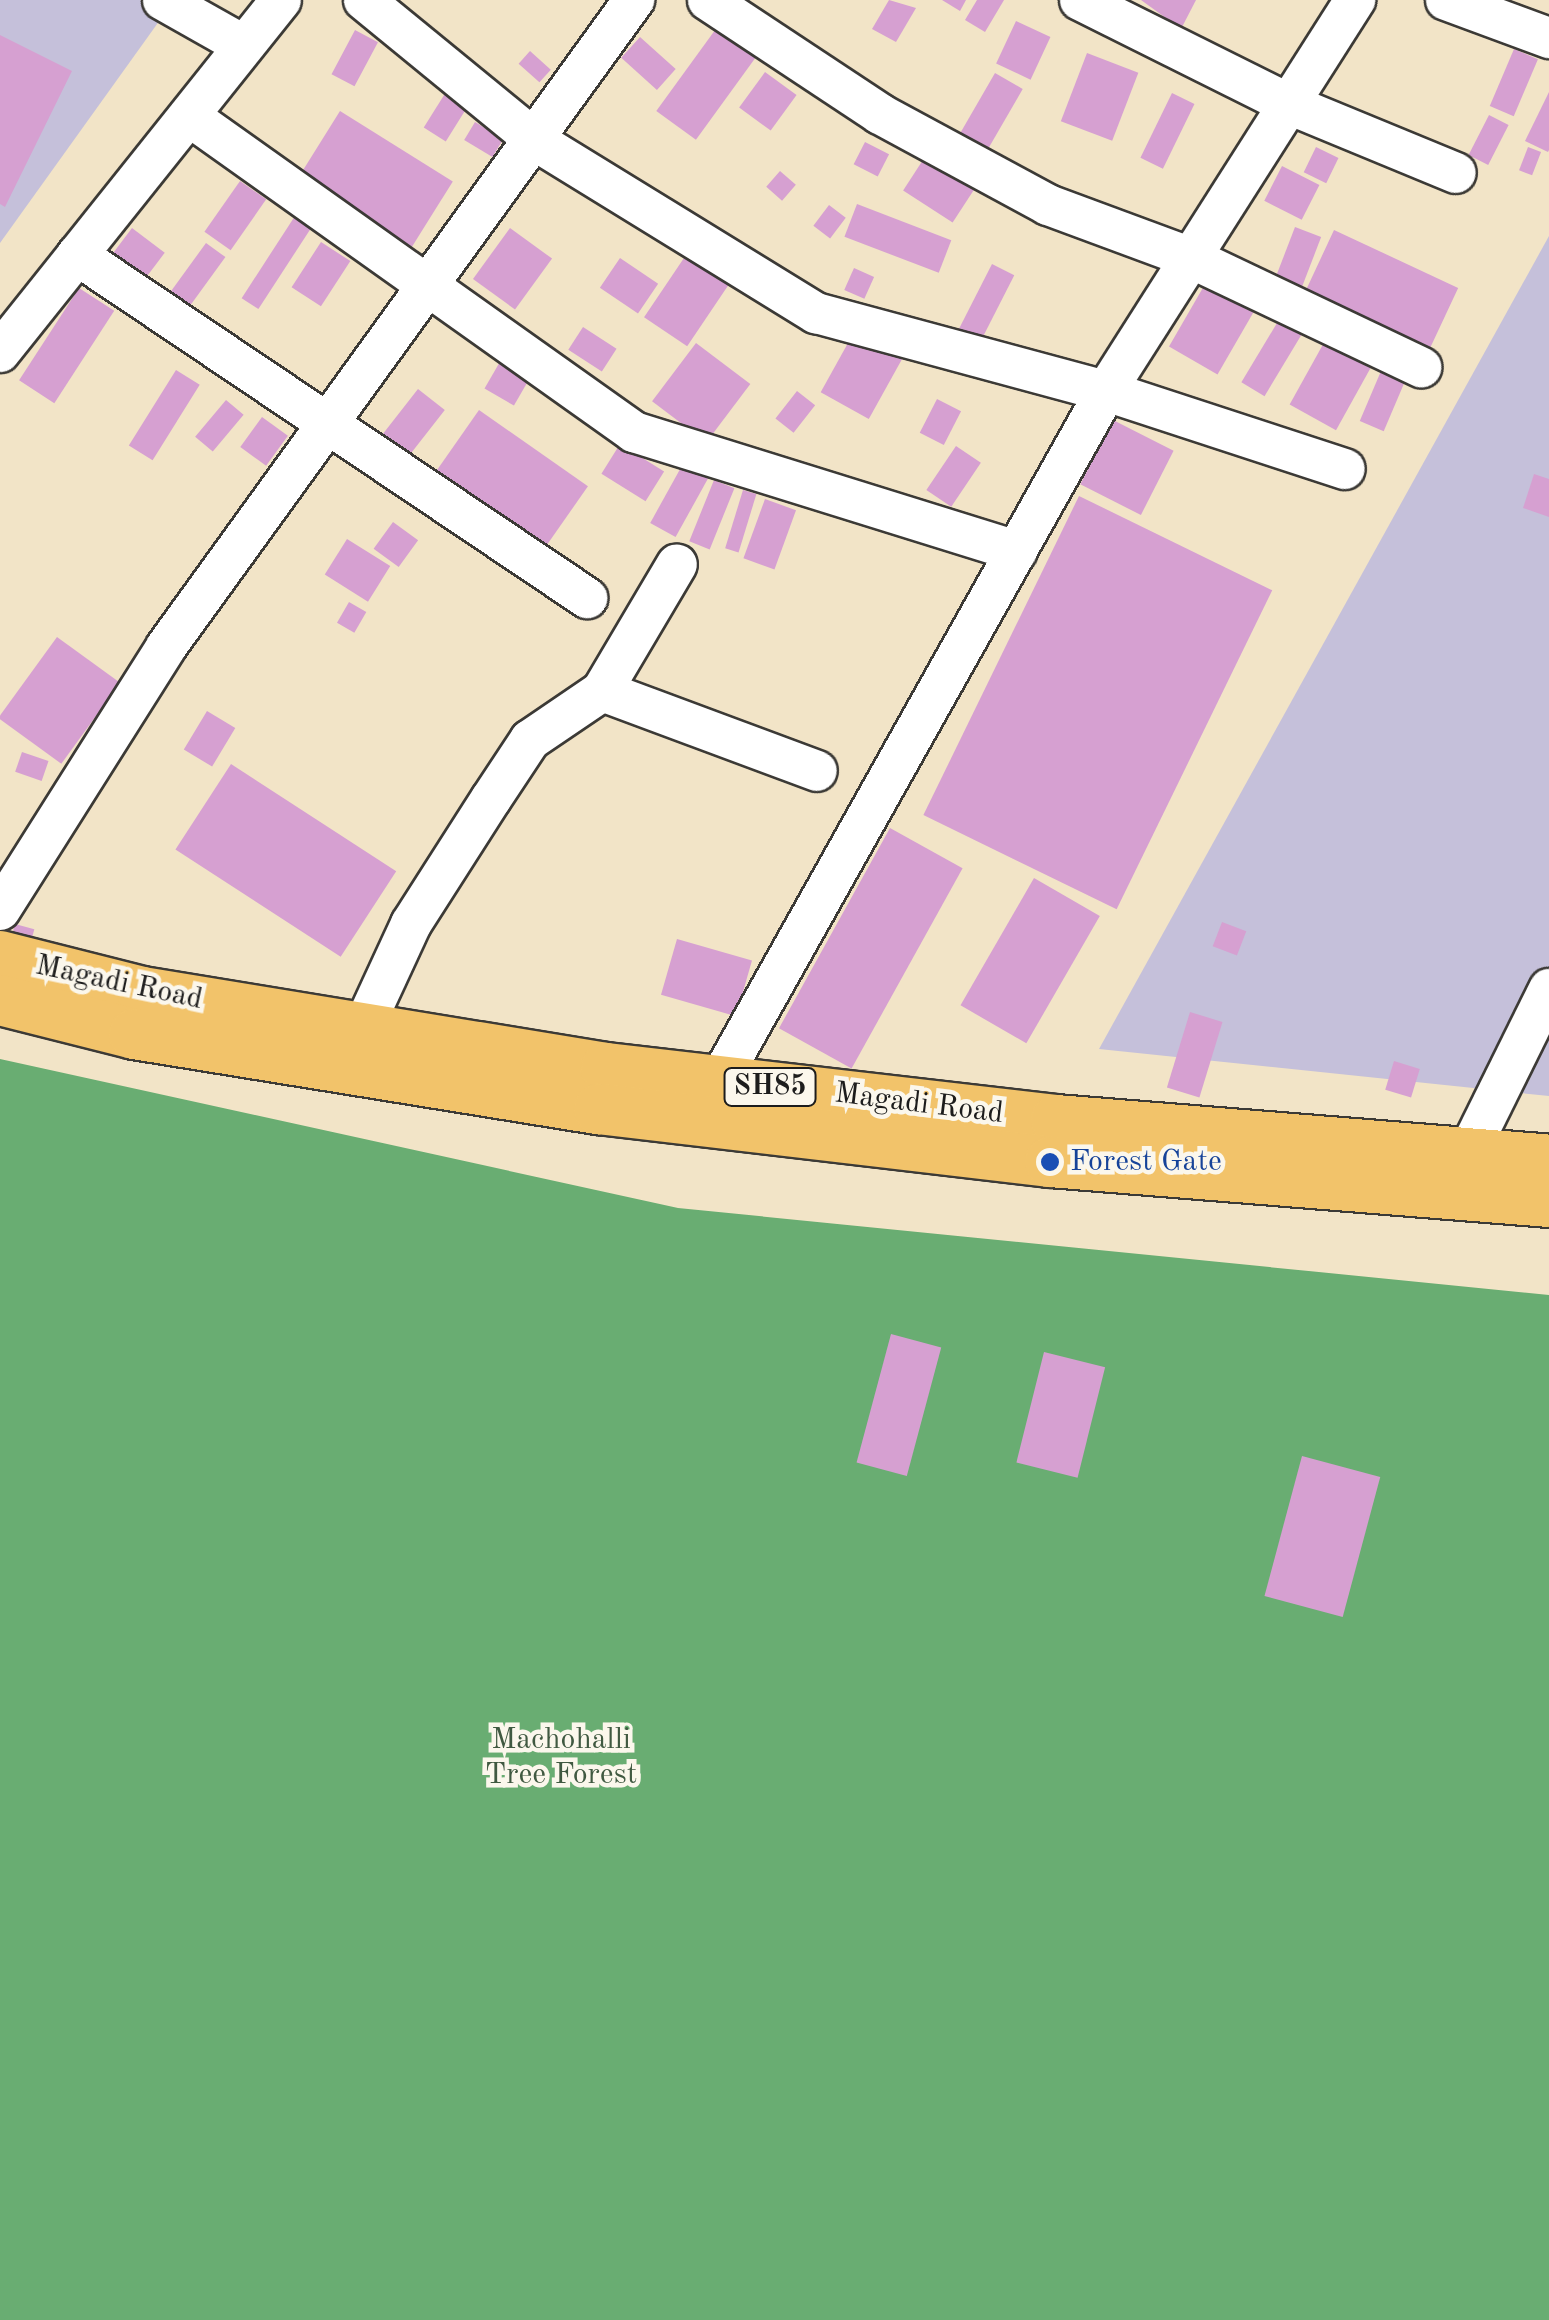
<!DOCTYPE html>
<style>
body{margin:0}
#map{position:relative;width:1549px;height:2320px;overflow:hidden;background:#f2e4c7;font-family:"Old Standard TT",serif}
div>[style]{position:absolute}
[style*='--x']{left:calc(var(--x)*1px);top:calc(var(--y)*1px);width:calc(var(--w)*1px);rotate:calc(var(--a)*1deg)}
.industrial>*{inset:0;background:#c5c0da}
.forest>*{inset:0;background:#69ad72}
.building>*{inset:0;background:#d6a0d1;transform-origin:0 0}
.roads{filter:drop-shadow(2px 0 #3c3a36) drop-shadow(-2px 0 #3c3a36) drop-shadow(0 2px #3c3a36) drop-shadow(0 -2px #3c3a36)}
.minor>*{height:40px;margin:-20px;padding:0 20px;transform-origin:20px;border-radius:20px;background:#fff}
.major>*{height:50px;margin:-25px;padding:0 25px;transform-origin:25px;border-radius:25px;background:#f2c36a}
.dots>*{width:28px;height:28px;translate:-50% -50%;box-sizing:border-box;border:5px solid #fbf7ec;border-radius:50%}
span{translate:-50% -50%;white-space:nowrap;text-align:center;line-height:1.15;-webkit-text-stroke:9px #fbf7ec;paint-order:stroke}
.shield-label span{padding:2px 8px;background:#fbf7ec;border:2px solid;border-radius:8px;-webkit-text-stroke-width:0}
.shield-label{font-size:28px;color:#1c1c1c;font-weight:700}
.street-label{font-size:30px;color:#1c1c1c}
.transit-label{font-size:30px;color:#164399}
.left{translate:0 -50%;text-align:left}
.park-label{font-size:30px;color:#405941}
</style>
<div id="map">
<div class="industrial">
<div style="clip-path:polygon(0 0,140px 0,165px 13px,0 243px)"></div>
<div style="clip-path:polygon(1549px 236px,1549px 1096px,1099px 1049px)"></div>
</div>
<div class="forest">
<div style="clip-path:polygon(0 1059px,678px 1208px,1549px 1295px,1549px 2320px,0 2320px)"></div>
</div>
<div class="building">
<div style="clip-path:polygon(889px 0,916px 8px,896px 42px,872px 29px)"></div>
<div style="clip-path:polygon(942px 0,966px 0,960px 11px)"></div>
<div style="clip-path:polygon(977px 0,1004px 0,985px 32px,965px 20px)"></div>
<div style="clip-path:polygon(1141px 0,1196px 0,1181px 29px)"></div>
<div style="left:1016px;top:21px;width:38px;height:47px;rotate:25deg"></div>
<div style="left:718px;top:26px;width:49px;height:105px;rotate:36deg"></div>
<div style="left:355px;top:30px;width:26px;height:50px;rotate:28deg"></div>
<div style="clip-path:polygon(0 35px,72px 71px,5px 207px,0 204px)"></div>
<div style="left:640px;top:37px;width:48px;height:28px;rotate:42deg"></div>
<div style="left:1514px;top:49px;width:26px;height:62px;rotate:23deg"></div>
<div style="left:530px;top:51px;width:28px;height:17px;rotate:42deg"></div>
<div style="left:1087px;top:53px;width:55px;height:73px;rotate:21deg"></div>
<div style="left:765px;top:72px;width:39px;height:44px;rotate:36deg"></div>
<div style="left:995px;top:73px;width:32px;height:70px;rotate:30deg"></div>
<div style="left:446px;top:92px;width:26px;height:42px;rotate:32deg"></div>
<div style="clip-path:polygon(1549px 92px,1549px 150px,1548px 152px,1525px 141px)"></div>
<div style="left:1172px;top:93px;width:25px;height:72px;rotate:26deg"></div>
<div style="left:340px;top:111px;width:133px;height:77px;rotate:32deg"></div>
<div style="left:1489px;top:115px;width:22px;height:45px;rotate:27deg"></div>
<div style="left:475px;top:122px;width:33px;height:21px;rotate:31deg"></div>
<div style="left:865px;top:142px;width:27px;height:25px;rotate:27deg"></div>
<div style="left:932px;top:146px;width:59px;height:53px;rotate:33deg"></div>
<div style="left:1316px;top:147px;width:25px;height:28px;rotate:26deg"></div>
<div style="left:1528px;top:147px;width:14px;height:25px;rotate:21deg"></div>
<div style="left:1282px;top:166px;width:42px;height:39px;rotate:27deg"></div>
<div style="left:780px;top:171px;width:21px;height:21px;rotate:41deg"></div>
<div style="left:240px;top:181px;width:32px;height:62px;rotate:35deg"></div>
<div style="left:857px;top:204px;width:101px;height:35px;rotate:21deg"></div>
<div style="left:829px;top:205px;width:21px;height:26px;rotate:37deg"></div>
<div style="left:295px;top:216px;width:20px;height:98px;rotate:33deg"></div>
<div style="left:1295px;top:227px;width:28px;height:67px;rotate:21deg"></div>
<div style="left:132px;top:228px;width:41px;height:46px;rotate:37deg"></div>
<div style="left:510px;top:228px;width:52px;height:63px;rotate:36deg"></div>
<div style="left:1334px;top:230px;width:137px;height:75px;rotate:25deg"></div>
<div style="left:321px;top:242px;width:35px;height:54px;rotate:33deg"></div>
<div style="left:206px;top:243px;width:24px;height:67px;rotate:36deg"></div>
<div style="left:686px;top:255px;width:52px;height:75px;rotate:34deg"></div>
<div style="left:620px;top:258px;width:46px;height:36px;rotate:34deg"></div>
<div style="left:992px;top:264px;width:25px;height:85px;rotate:27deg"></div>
<div style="left:854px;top:268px;width:22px;height:24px;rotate:24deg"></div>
<div style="left:1208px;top:279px;width:56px;height:78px;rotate:30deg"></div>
<div style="left:79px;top:288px;width:42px;height:110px;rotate:33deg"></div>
<div style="left:1280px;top:318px;width:27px;height:75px;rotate:31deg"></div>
<div style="left:858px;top:325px;width:55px;height:77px;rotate:29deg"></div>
<div style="left:583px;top:327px;width:40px;height:27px;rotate:33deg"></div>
<div style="left:1326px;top:339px;width:53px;height:75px;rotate:29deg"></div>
<div style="left:696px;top:343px;width:68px;height:73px;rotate:37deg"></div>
<div style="left:501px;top:360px;width:34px;height:33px;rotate:30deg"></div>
<div style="left:1384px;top:364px;width:26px;height:62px;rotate:23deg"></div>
<div style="left:176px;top:370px;width:28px;height:89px;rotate:32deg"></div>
<div style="left:418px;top:389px;width:34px;height:66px;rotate:38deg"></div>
<div style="left:797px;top:391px;width:23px;height:35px;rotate:38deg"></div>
<div style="left:937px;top:399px;width:27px;height:38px;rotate:27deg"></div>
<div style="left:226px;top:400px;width:23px;height:48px;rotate:40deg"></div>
<div style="left:479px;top:410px;width:133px;height:75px;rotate:35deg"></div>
<div style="left:262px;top:417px;width:32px;height:37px;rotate:36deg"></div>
<div style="left:1113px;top:420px;width:68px;height:72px;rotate:27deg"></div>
<div style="left:620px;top:444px;width:52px;height:35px;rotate:32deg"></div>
<div style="left:956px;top:446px;width:30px;height:53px;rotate:34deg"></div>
<div style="left:689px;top:453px;width:29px;height:80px;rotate:29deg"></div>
<div style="clip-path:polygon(1534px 474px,1549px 479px,1549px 517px,1523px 508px)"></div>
<div style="left:714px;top:480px;width:22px;height:66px;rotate:22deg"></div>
<div style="left:743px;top:490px;width:14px;height:61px;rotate:17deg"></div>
<div style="left:1079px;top:496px;width:215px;height:355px;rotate:26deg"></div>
<div style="left:765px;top:499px;width:33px;height:63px;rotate:20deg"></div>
<div style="left:393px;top:522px;width:31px;height:33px;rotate:36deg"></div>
<div style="left:347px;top:539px;width:51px;height:42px;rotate:32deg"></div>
<div style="left:349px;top:602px;width:20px;height:24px;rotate:30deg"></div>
<div style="left:57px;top:637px;width:78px;height:100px;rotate:36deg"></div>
<div style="left:207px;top:711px;width:33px;height:45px;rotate:31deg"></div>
<div style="left:22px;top:752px;width:28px;height:21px;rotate:19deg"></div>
<div style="left:231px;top:764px;width:197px;height:102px;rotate:33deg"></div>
<div style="left:890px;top:828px;width:83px;height:229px;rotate:29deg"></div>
<div style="left:1034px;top:878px;width:76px;height:147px;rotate:30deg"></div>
<div style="left:1222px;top:922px;width:26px;height:26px;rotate:21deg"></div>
<div style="left:15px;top:924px;width:20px;height:29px;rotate:15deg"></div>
<div style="left:677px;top:939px;width:78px;height:58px;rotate:16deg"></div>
<div style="left:1190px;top:1012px;width:34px;height:79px;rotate:17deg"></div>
<div style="left:1394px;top:1061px;width:27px;height:30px;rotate:17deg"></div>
<div style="left:891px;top:1334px;width:52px;height:133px;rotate:15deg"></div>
<div style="left:1044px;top:1352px;width:63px;height:114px;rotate:14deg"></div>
<div style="left:1302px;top:1456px;width:81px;height:145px;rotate:15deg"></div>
</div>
<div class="roads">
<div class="minor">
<div style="--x:163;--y:0;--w:92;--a:29.4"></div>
<div style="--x:364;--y:0;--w:222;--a:39.3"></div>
<div style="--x:536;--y:141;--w:329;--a:31.6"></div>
<div style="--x:816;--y:313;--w:300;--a:15.1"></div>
<div style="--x:1106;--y:391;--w:251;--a:18.1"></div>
<div style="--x:708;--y:0;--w:206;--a:33.5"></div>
<div style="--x:880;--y:114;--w:191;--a:28.4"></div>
<div style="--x:1048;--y:205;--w:153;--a:20.3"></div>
<div style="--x:1191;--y:258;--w:255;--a:25.4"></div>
<div style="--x:1080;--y:0;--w:236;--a:26.5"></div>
<div style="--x:1291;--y:105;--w:178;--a:22.4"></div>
<div style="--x:1446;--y:0;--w:110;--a:20.3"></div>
<div style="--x:189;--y:116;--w:546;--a:35.38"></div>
<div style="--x:634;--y:432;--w:401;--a:17.3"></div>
<div style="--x:77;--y:255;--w:615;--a:33.92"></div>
<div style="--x:0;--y:352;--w:450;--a:-51.4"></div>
<div style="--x:602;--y:691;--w:229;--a:20.4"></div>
<div style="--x:0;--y:910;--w:311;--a:-57.7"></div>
<div style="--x:166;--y:647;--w:799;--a:-54.12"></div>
<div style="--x:363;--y:1028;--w:115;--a:-65.2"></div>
<div style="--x:411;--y:924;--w:148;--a:-57.4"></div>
<div style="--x:491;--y:799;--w:71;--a:-56.5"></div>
<div style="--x:530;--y:740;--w:87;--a:-34.2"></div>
<div style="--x:602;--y:691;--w:147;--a:-59.4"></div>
<div style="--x:719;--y:1081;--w:791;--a:-60.71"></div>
<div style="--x:1106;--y:391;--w:464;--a:-57.5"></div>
<div style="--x:1468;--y:1153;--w:183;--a:-63.7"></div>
</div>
<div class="major">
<div style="--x:0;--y:956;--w:146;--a:14.2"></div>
<div style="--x:142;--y:992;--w:470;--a:9.3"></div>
<div style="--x:606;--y:1068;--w:453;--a:6.6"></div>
<div style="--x:1056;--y:1120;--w:495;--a:4.6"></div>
<div style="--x:0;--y:1000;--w:138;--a:14.2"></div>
<div style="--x:134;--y:1034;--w:471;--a:9.2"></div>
<div style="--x:599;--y:1109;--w:454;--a:6.7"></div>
<div style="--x:1050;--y:1162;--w:501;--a:4.58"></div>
</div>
</div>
<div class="dots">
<div style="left:1050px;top:1162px;background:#1a4fb4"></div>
</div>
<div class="shield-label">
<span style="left:770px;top:1087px">SH85</span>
</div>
<div class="street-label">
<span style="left:119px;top:983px;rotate:12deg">Magadi Road</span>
<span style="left:919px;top:1104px;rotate:7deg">Magadi Road</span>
</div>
<div class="transit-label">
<span class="left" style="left:1070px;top:1162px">Forest Gate</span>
</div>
<div class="park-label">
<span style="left:561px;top:1757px">Machohalli<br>Tree Forest</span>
</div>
</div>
